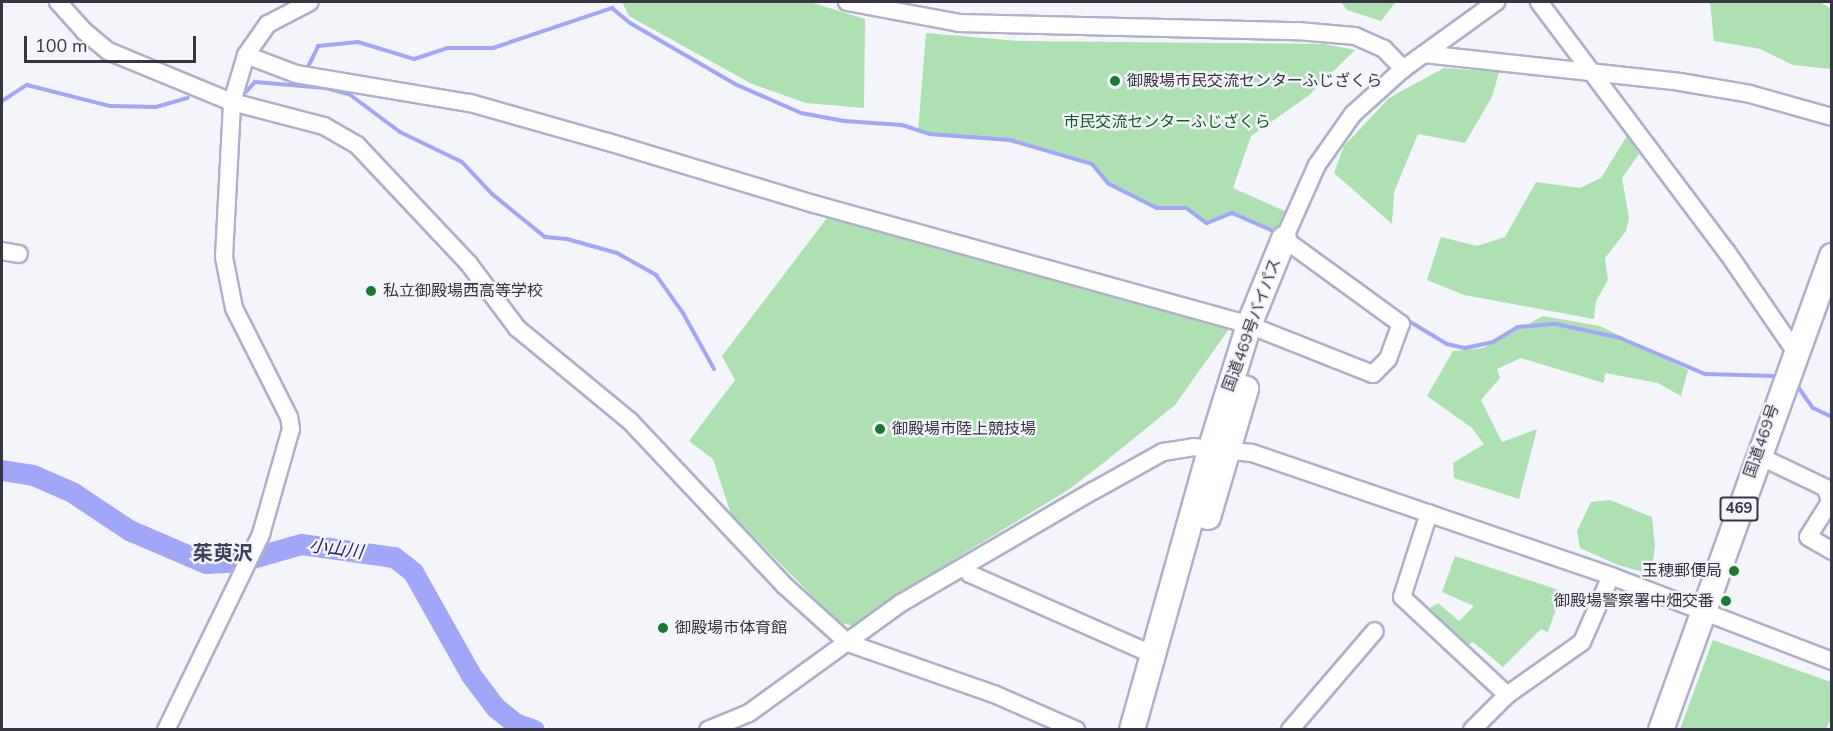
<!DOCTYPE html>
<meta charset="utf-8">
<style>
body{margin:0}
#map{position:relative;width:1833px;height:731px;overflow:hidden;background:#f4f5fa;font-family:"Nunito Sans","Noto Sans JP",sans-serif}
div>[style]{position:absolute}
[style*='--x']{left:calc(var(--x)*1px);top:calc(var(--y)*1px);width:calc(var(--w)*1px);rotate:calc(var(--a)*1deg)}
.green>*{inset:0;background:#ade1b1}
.stream>*{height:4px;margin:-2px;padding:0 2px;transform-origin:2px;border-radius:2px;background:#a1a6f8}
.river>*{height:21px;margin:-10.5px;padding:0 10.5px;transform-origin:10.5px;border-radius:10.5px;background:#a1a6f8}
.roads{filter:drop-shadow(2px 0 #aeb1cc) drop-shadow(-2px 0 #aeb1cc) drop-shadow(0 2px #aeb1cc) drop-shadow(0 -2px #aeb1cc)}
.minor>*{height:16px;margin:-8px;padding:0 8px;transform-origin:8px;border-radius:8px;background:#fff}
.highway>*{height:24px;margin:-12px;padding:0 12px;transform-origin:12px;border-radius:12px;background:#fff}
.dots>*{width:16px;height:16px;translate:-50% -50%;box-sizing:border-box;border:3px solid #f4f5fa;border-radius:50%}
span{translate:-50% -50%;white-space:nowrap;text-align:center;line-height:1.15;-webkit-text-stroke:4.5px #f4f5fa;paint-order:stroke}
.shield-label span{padding:2px 4px;background:#f4f5fa;border:2px solid;border-radius:4px;-webkit-text-stroke-width:0}
.shield-label{font-size:15px;color:#353641;font-weight:700}
.poi-label{font-size:16px;color:#353641}
.left{translate:0 -50%;text-align:left}
.right{translate:-100% -50%;text-align:right}
.park-label{font-size:16px;color:#105e22}
.street-label{font-size:16px;color:#353641}
.water-label{font-size:18px;color:#271874;font-style:italic}
.quarter-label{font-size:20px;color:#3e4157;font-weight:700}
.frame{position:absolute;inset:0;border:3px solid #353641;pointer-events:none}
.scale{position:absolute;left:24px;top:36px;width:172px;height:27px;box-sizing:border-box;border:3px solid #353641;border-top:0;padding-left:8px;font-size:18px;line-height:21px;white-space:nowrap;color:#353641;-webkit-text-stroke:4px #f4f5fa;paint-order:stroke}
</style>
<div id="map">
<div class="green">
<div style="clip-path:polygon(622px 2px,810px 2px,865px 19px,864px 108px,806px 103px,752px 84px,629px 16px)"></div>
<div style="clip-path:polygon(1341px 2px,1396px 2px,1381px 21px,1347px 10px)"></div>
<div style="clip-path:polygon(1710px 2px,1820px 2px,1831px 9px,1831px 69px,1793px 65px,1760px 49px,1714px 41px)"></div>
<div style="clip-path:polygon(926px 33px,1019px 41px,1324px 44px,1355px 50px,1308px 96px,1251px 136px,1233px 188px,1287px 212px,1280px 232px,1232px 213px,1207px 223px,1186px 208px,1157px 208px,1109px 184px,1092px 164px,1065px 154px,1010px 140px,918px 131px)"></div>
<div style="clip-path:polygon(1444px 68px,1499px 72px,1492px 97px,1465px 143px,1418px 134px,1394px 192px,1392px 224px,1334px 173px,1344px 146px,1389px 98px)"></div>
<div style="clip-path:polygon(1628px 134px,1639px 154px,1622px 178px,1629px 218px,1626px 231px,1605px 258px,1608px 280px,1596px 301px,1594px 319px,1464px 295px,1427px 280px,1441px 237px,1477px 246px,1505px 237px,1536px 182px,1580px 188px,1601px 178px)"></div>
<div style="clip-path:polygon(827px 218px,931px 245px,1229px 329px,1175px 405px,1106px 461px,1068px 490px,899px 593px,856px 626px,839px 623px,731px 514px,713px 459px,689px 441px,735px 380px,722px 356px)"></div>
<div style="clip-path:polygon(1543px 316px,1600px 326px,1688px 370px,1681px 396px,1658px 383px,1605px 373px,1604px 383px,1521px 358px,1497px 369px,1500px 378px,1481px 400px,1502px 442px,1537px 429px,1519px 499px,1454px 478px,1453px 463px,1484px 444px,1472px 428px,1427px 396px,1453px 351px,1483px 348px)"></div>
<div style="clip-path:polygon(1610px 500px,1652px 517px,1655px 546px,1651px 574px,1618px 565px,1580px 548px,1577px 531px,1591px 502px)"></div>
<div style="clip-path:polygon(1455px 556px,1562px 591px,1548px 632px,1541px 629px,1503px 667px,1473px 642px,1466px 646px,1430px 608px,1438px 603px,1459px 621px,1474px 606px,1442px 592px)"></div>
<div style="clip-path:polygon(1713px 640px,1831px 682px,1831px 719px,1826px 729px,1680px 729px)"></div>
</div>
<div class="stream">
<div style="--x:306;--y:71;--w:28;--a:-64"></div>
<div style="--x:318;--y:46;--w:40;--a:-5.7"></div>
<div style="--x:358;--y:42;--w:59;--a:16.9"></div>
<div style="--x:414;--y:59;--w:35;--a:-18"></div>
<div style="--x:447;--y:48;--w:46;--a:0"></div>
<div style="--x:493;--y:48;--w:126;--a:-18.6"></div>
<div style="--x:612;--y:8;--w:23;--a:40"></div>
<div style="--x:630;--y:23;--w:124;--a:30.1"></div>
<div style="--x:737;--y:85;--w:70;--a:23.6"></div>
<div style="--x:801;--y:113;--w:44;--a:10.5"></div>
<div style="--x:844;--y:121;--w:58;--a:3.9"></div>
<div style="--x:902;--y:125;--w:28;--a:18"></div>
<div style="--x:929;--y:134;--w:81;--a:4.2"></div>
<div style="--x:1010;--y:140;--w:85;--a:16.3"></div>
<div style="--x:1092;--y:164;--w:26;--a:50"></div>
<div style="--x:1109;--y:184;--w:54;--a:26.6"></div>
<div style="--x:1157;--y:208;--w:29;--a:0"></div>
<div style="--x:1186;--y:208;--w:26;--a:36"></div>
<div style="--x:1207;--y:223;--w:27;--a:-22"></div>
<div style="--x:1232;--y:213;--w:43;--a:23.6"></div>
<div style="--x:245;--y:93;--w:15;--a:-48"></div>
<div style="--x:255;--y:82;--w:71;--a:4.8"></div>
<div style="--x:326;--y:88;--w:24;--a:15"></div>
<div style="--x:349;--y:94;--w:64;--a:36.7"></div>
<div style="--x:400;--y:132;--w:69;--a:25.8"></div>
<div style="--x:462;--y:162;--w:44;--a:46.8"></div>
<div style="--x:492;--y:194;--w:68;--a:39.1"></div>
<div style="--x:545;--y:237;--w:22;--a:5"></div>
<div style="--x:567;--y:239;--w:52;--a:15.6"></div>
<div style="--x:617;--y:253;--w:45;--a:29.4"></div>
<div style="--x:656;--y:275;--w:47;--a:54.6"></div>
<div style="--x:683;--y:313;--w:64;--a:61"></div>
<div style="--x:2;--y:101;--w:30;--a:-33"></div>
<div style="--x:27;--y:85;--w:86;--a:14.2"></div>
<div style="--x:110;--y:106;--w:46;--a:1.2"></div>
<div style="--x:156;--y:107;--w:33;--a:-16"></div>
<div style="--x:1323;--y:257;--w:49;--a:35.9"></div>
<div style="--x:1407;--y:320;--w:47;--a:31"></div>
<div style="--x:1447;--y:344;--w:18;--a:13"></div>
<div style="--x:1465;--y:348;--w:29;--a:-12"></div>
<div style="--x:1493;--y:342;--w:29;--a:-31"></div>
<div style="--x:1518;--y:327;--w:38;--a:-5"></div>
<div style="--x:1556;--y:324;--w:66;--a:12.3"></div>
<div style="--x:1620;--y:338;--w:92;--a:23"></div>
<div style="--x:1705;--y:374;--w:70;--a:1.6"></div>
<div style="--x:1796;--y:384;--w:29;--a:55"></div>
<div style="--x:1813;--y:408;--w:21;--a:25"></div>
</div>
<div class="river">
<div style="--x:2;--y:470;--w:31;--a:9"></div>
<div style="--x:33;--y:475;--w:43;--a:23.6"></div>
<div style="--x:72;--y:492;--w:69;--a:33.7"></div>
<div style="--x:129;--y:530;--w:84;--a:23.2"></div>
<div style="--x:206;--y:563;--w:35;--a:-3"></div>
<div style="--x:241;--y:561;--w:62;--a:-15.8"></div>
<div style="--x:301;--y:544;--w:94;--a:8"></div>
<div style="--x:394;--y:557;--w:24;--a:38"></div>
<div style="--x:413;--y:572;--w:118;--a:60.6"></div>
<div style="--x:471;--y:675;--w:40;--a:53"></div>
<div style="--x:495;--y:707;--w:26;--a:39"></div>
<div style="--x:515;--y:723;--w:20;--a:20"></div>
</div>
<div class="roads">
<div class="minor">
<div style="--x:58;--y:2;--w:39;--a:48"></div>
<div style="--x:84;--y:31;--w:31;--a:40"></div>
<div style="--x:108;--y:51;--w:134;--a:22.4"></div>
<div style="--x:232;--y:102;--w:95;--a:14.6"></div>
<div style="--x:324;--y:126;--w:38;--a:30"></div>
<div style="--x:357;--y:145;--w:163;--a:46.7"></div>
<div style="--x:469;--y:264;--w:80;--a:53.1"></div>
<div style="--x:517;--y:328;--w:146;--a:39.5"></div>
<div style="--x:630;--y:421;--w:226;--a:46.8"></div>
<div style="--x:785;--y:586;--w:85;--a:42.1"></div>
<div style="--x:848;--y:643;--w:155;--a:19.3"></div>
<div style="--x:994;--y:694;--w:90;--a:23.7"></div>
<div style="--x:847;--y:2;--w:114;--a:10.6"></div>
<div style="--x:959;--y:23;--w:339;--a:1.4"></div>
<div style="--x:1298;--y:31;--w:57;--a:5"></div>
<div style="--x:1355;--y:36;--w:32;--a:24"></div>
<div style="--x:1384;--y:49;--w:28;--a:46"></div>
<div style="--x:1539;--y:2;--w:313;--a:53.1"></div>
<div style="--x:1727;--y:252;--w:120;--a:55.5"></div>
<div style="--x:1424;--y:54;--w:258;--a:6.2"></div>
<div style="--x:1680;--y:82;--w:71;--a:9.7"></div>
<div style="--x:1750;--y:94;--w:85;--a:15.7"></div>
<div style="--x:246;--y:55;--w:53;--a:20.8"></div>
<div style="--x:296;--y:74;--w:176;--a:9.5"></div>
<div style="--x:470;--y:103;--w:143;--a:15.8"></div>
<div style="--x:608;--y:142;--w:215;--a:16.8"></div>
<div style="--x:814;--y:204;--w:452;--a:15.5"></div>
<div style="--x:1249;--y:325;--w:133;--a:21.6"></div>
<div style="--x:1373;--y:374;--w:21;--a:-45"></div>
<div style="--x:1388;--y:359;--w:37;--a:-70"></div>
<div style="--x:1401;--y:324;--w:145;--a:-144"></div>
<div style="--x:1284;--y:239;--w:81;--a:-66"></div>
<div style="--x:1317;--y:165;--w:62;--a:-54.8"></div>
<div style="--x:1353;--y:114;--w:67;--a:-42"></div>
<div style="--x:1403;--y:69;--w:115;--a:-35.8"></div>
<div style="--x:2;--y:251;--w:17;--a:10"></div>
<div style="--x:1757;--y:455;--w:76;--a:25.6"></div>
<div style="--x:1826;--y:488;--w:15;--a:74"></div>
<div style="--x:1830;--y:502;--w:41;--a:122.2"></div>
<div style="--x:1808;--y:537;--w:28;--a:30"></div>
<div style="--x:1429;--y:513;--w:88;--a:107.8"></div>
<div style="--x:1402;--y:597;--w:144;--a:43"></div>
<div style="--x:964;--y:567;--w:9;--a:49"></div>
<div style="--x:970;--y:574;--w:201;--a:23.8"></div>
<div style="--x:166;--y:730;--w:218;--a:-64.1"></div>
<div style="--x:261;--y:534;--w:109;--a:-74.1"></div>
<div style="--x:291;--y:429;--w:12;--a:-99"></div>
<div style="--x:289;--y:417;--w:122;--a:-116.8"></div>
<div style="--x:234;--y:308;--w:52;--a:-101.1"></div>
<div style="--x:224;--y:257;--w:155;--a:-87"></div>
<div style="--x:232;--y:102;--w:49;--a:-73.4"></div>
<div style="--x:246;--y:55;--w:38;--a:-55"></div>
<div style="--x:268;--y:24;--w:47;--a:-27.6"></div>
<div style="--x:708;--y:730;--w:44;--a:-22.5"></div>
<div style="--x:749;--y:713;--w:188;--a:-35.9"></div>
<div style="--x:901;--y:603;--w:222;--a:-30.3"></div>
<div style="--x:1093;--y:491;--w:80;--a:-29.1"></div>
<div style="--x:1163;--y:452;--w:30;--a:-9"></div>
<div style="--x:1193;--y:447;--w:59;--a:5.8"></div>
<div style="--x:1252;--y:453;--w:379;--a:18.9"></div>
<div style="--x:1611;--y:576;--w:237;--a:21"></div>
<div style="--x:1290;--y:730;--w:130;--a:-49.4"></div>
<div style="--x:1472;--y:730;--w:49;--a:-45"></div>
<div style="--x:1507;--y:695;--w:92;--a:-35.2"></div>
<div style="--x:1582;--y:642;--w:72;--a:-66.3"></div>
</div>
<div class="highway">
<div style="--x:1208;--y:517;--w:134;--a:-73.5"></div>
<div style="--x:1132;--y:730;--w:294;--a:-74.4"></div>
<div style="--x:1211;--y:447;--w:128;--a:-72.7"></div>
<div style="--x:1249;--y:325;--w:93;--a:-67.9"></div>
<div style="--x:1661;--y:730;--w:504;--a:-70.16"></div>
</div>
</div>
<div class="dots">
<div style="left:1115px;top:81px;background:#177c2f"></div>
<div style="left:371px;top:291px;background:#177c2f"></div>
<div style="left:880px;top:429px;background:#177c2f"></div>
<div style="left:1734px;top:571px;background:#177c2f"></div>
<div style="left:1726px;top:601px;background:#177c2f"></div>
<div style="left:663px;top:628px;background:#177c2f"></div>
</div>
<div class="shield-label">
<span style="left:1739px;top:509px">469</span>
</div>
<div class="poi-label">
<span class="left" style="left:1127px;top:81px">御殿場市民交流センターふじざくら</span>
<span class="left" style="left:383px;top:291px">私立御殿場西高等学校</span>
<span class="left" style="left:892px;top:429px">御殿場市陸上競技場</span>
<span class="right" style="left:1722px;top:571px">玉穂郵便局</span>
<span class="right" style="left:1714px;top:601px">御殿場警察署中畑交番</span>
<span class="left" style="left:675px;top:628px">御殿場市体育館</span>
</div>
<div class="park-label">
<span style="left:1167px;top:122px">市民交流センターふじざくら</span>
</div>
<div class="street-label">
<span style="left:1252px;top:325px;rotate:-70deg">国道469号バイパス</span>
<span style="left:1762px;top:441px;rotate:-71deg">国道469号</span>
</div>
<div class="water-label">
<span style="left:336px;top:549px;rotate:8deg">小山川</span>
</div>
<div class="quarter-label">
<span style="left:223px;top:553px">茱萸沢</span>
</div>
<div class="frame"></div>
<div class="scale">100 m</div>
</div>
